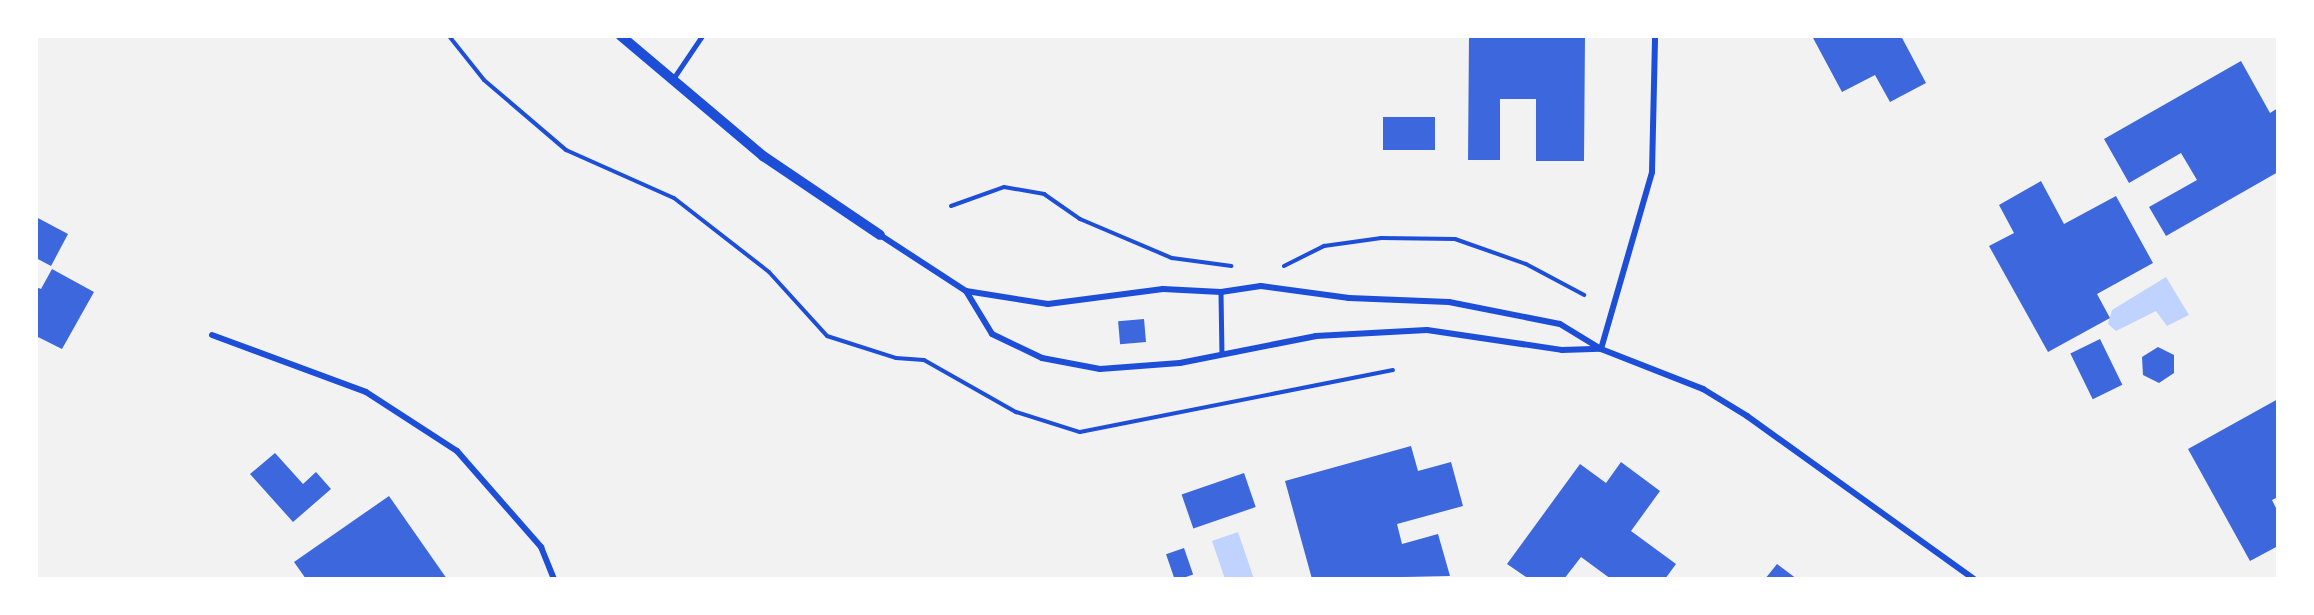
<!DOCTYPE html>
<style>
body{margin:0}
#map{position:relative;width:2314px;height:615px;overflow:hidden;background:#f2f2f2;font-family:Ubuntu,sans-serif}
div>[style]{position:absolute}
[style*='--x']{left:calc(var(--x)*1px);top:calc(var(--y)*1px);width:calc(var(--w)*1px);rotate:calc(var(--a)*1deg)}
.water>*{inset:0;background:#bfd3fe}
.building>*{inset:0;background:#3d67dc;transform-origin:0 0}
.path>*{height:4px;margin:-2px;padding:0 2px;transform-origin:2px;border-radius:2px;background:#1d4ed8}
.service>*{height:4.5px;margin:-2.25px;padding:0 2.25px;transform-origin:2.25px;border-radius:2.25px;background:#1d4ed8}
.minor>*{height:6px;margin:-3px;padding:0 3px;transform-origin:3px;border-radius:3px;background:#1d4ed8}
.tertiary>*{height:10px;margin:-5px;padding:0 5px;transform-origin:5px;border-radius:5px;background:#1d4ed8}
span{translate:-50% -50%;white-space:nowrap;text-align:center;line-height:1.15;-webkit-text-stroke:4.5px #fff;paint-order:stroke}
.frame{position:absolute;inset:0;border:38px solid #fff;pointer-events:none}
</style>
<div id="map">
<div class="water">
<div style="clip-path:polygon(2166px 277px,2189px 315px,2167px 326px,2156px 311px,2116px 331px,2108px 324px,2112px 310px)"></div>
<div style="clip-path:polygon(1238px 532px,1254px 579px,1225px 579px,1212px 541px)"></div>
</div>
<div class="building">
<div style="clip-path:polygon(1469px 36px,1585px 36px,1584px 161px,1536px 161px,1536px 99px,1500px 99px,1500px 160px,1468px 160px)"></div>
<div style="clip-path:polygon(1812px 36px,1901px 36px,1926px 83px,1890px 102px,1875px 75px,1842px 92px)"></div>
<div style="clip-path:polygon(2241px 61px,2270px 113px,2278px 108px,2278px 172px,2166px 236px,2149px 207px,2197px 180px,2181px 153px,2129px 183px,2104px 139px)"></div>
<div style="left:1383px;top:117px;width:52px;height:33px"></div>
<div style="clip-path:polygon(2041px 181px,2064px 224px,2116px 196px,2153px 263px,2097px 294px,2110px 318px,2048px 352px,1989px 246px,2014px 233px,1999px 205px)"></div>
<div style="clip-path:polygon(36px 217px,68px 234px,51px 266px,36px 258px)"></div>
<div style="clip-path:polygon(52px 269px,94px 292px,62px 349px,36px 336px,36px 287px,41px 289px)"></div>
<div style="left:1144px;top:319px;width:23px;height:26px;rotate:85deg"></div>
<div style="left:2100px;top:339px;width:51px;height:33px;rotate:64deg"></div>
<div style="clip-path:polygon(2158px 347px,2174px 355px,2174px 373px,2159px 383px,2143px 375px,2142px 357px)"></div>
<div style="clip-path:polygon(2278px 399px,2278px 497px,2272px 500px,2278px 512px,2278px 546px,2250px 561px,2188px 449px)"></div>
<div style="clip-path:polygon(1411px 446px,1418px 471px,1451px 462px,1463px 506px,1397px 524px,1402px 544px,1438px 534px,1450px 576px,1312px 579px,1285px 481px)"></div>
<div style="clip-path:polygon(275px 453px,303px 484px,316px 472px,331px 489px,293px 522px,250px 474px)"></div>
<div style="clip-path:polygon(1621px 462px,1660px 491px,1631px 531px,1676px 564px,1665px 579px,1611px 579px,1581px 557px,1564px 579px,1529px 579px,1507px 564px,1580px 464px,1606px 483px)"></div>
<div style="left:1244px;top:473px;width:36px;height:66px;rotate:71deg"></div>
<div style="clip-path:polygon(389px 496px,447px 579px,306px 579px,294px 562px)"></div>
<div style="left:1184px;top:548px;width:28px;height:19px;rotate:71deg"></div>
<div style="clip-path:polygon(1777px 564px,1797px 579px,1765px 579px)"></div>
</div>
<div class="path">
<div style="--x:449;--y:36;--w:56;--a:51.5"></div>
<div style="--x:484;--y:80;--w:108;--a:40.5"></div>
<div style="--x:566;--y:150;--w:118;--a:24"></div>
<div style="--x:674;--y:198;--w:120;--a:37.9"></div>
<div style="--x:769;--y:272;--w:86;--a:47.8"></div>
<div style="--x:827;--y:336;--w:72;--a:17.7"></div>
<div style="--x:896;--y:358;--w:28;--a:4"></div>
<div style="--x:924;--y:360;--w:106;--a:29.5"></div>
<div style="--x:1016;--y:412;--w:67;--a:17.4"></div>
<div style="--x:1080;--y:432;--w:319;--a:-11.2"></div>
<div style="--x:951;--y:206;--w:56;--a:-19.7"></div>
<div style="--x:1004;--y:187;--w:41;--a:9.9"></div>
<div style="--x:1044;--y:194;--w:44;--a:34.8"></div>
<div style="--x:1080;--y:219;--w:100;--a:23"></div>
<div style="--x:1172;--y:258;--w:60;--a:7.7"></div>
<div style="--x:1284;--y:266;--w:45;--a:-26.6"></div>
<div style="--x:1324;--y:246;--w:58;--a:-8"></div>
<div style="--x:1381;--y:238;--w:74;--a:0.8"></div>
<div style="--x:1455;--y:239;--w:75;--a:19.4"></div>
<div style="--x:1526;--y:264;--w:66;--a:28.1"></div>
</div>
<div class="service">
<div style="--x:673;--y:79;--w:52;--a:-56"></div>
<div style="--x:1221;--y:292;--w:61;--a:89.1"></div>
</div>
<div class="minor">
<div style="--x:880;--y:235;--w:103;--a:33.1"></div>
<div style="--x:966;--y:291;--w:50;--a:58.8"></div>
<div style="--x:992;--y:334;--w:55;--a:25.6"></div>
<div style="--x:1042;--y:358;--w:59;--a:10.7"></div>
<div style="--x:1100;--y:369;--w:80;--a:-4.3"></div>
<div style="--x:1180;--y:363;--w:139;--a:-11.2"></div>
<div style="--x:1316;--y:336;--w:111;--a:-3.1"></div>
<div style="--x:1427;--y:330;--w:136;--a:8.4"></div>
<div style="--x:1562;--y:350;--w:38;--a:-2"></div>
<div style="--x:966;--y:291;--w:83;--a:9"></div>
<div style="--x:1048;--y:304;--w:116;--a:-7.4"></div>
<div style="--x:1163;--y:289;--w:58;--a:3"></div>
<div style="--x:1221;--y:292;--w:40;--a:-8.5"></div>
<div style="--x:1261;--y:286;--w:89;--a:7.8"></div>
<div style="--x:1349;--y:298;--w:100;--a:2.3"></div>
<div style="--x:1449;--y:302;--w:113;--a:11.2"></div>
<div style="--x:1560;--y:324;--w:48;--a:31.4"></div>
<div style="--x:1601;--y:349;--w:110;--a:21.4"></div>
<div style="--x:1703;--y:389;--w:52;--a:31.5"></div>
<div style="--x:1747;--y:416;--w:279;--a:35.7"></div>
<div style="--x:212;--y:335;--w:164;--a:20.3"></div>
<div style="--x:366;--y:392;--w:108;--a:33"></div>
<div style="--x:457;--y:451;--w:128;--a:48.8"></div>
<div style="--x:541;--y:547;--w:35;--a:68"></div>
<div style="--x:1601;--y:349;--w:184;--a:-73.9"></div>
<div style="--x:1652;--y:172;--w:136;--a:-88.7"></div>
</div>
<div class="tertiary">
<div style="--x:621;--y:36;--w:186;--a:40.2"></div>
<div style="--x:763;--y:156;--w:141;--a:34"></div>
</div>
<div class="frame"></div>
</div>
